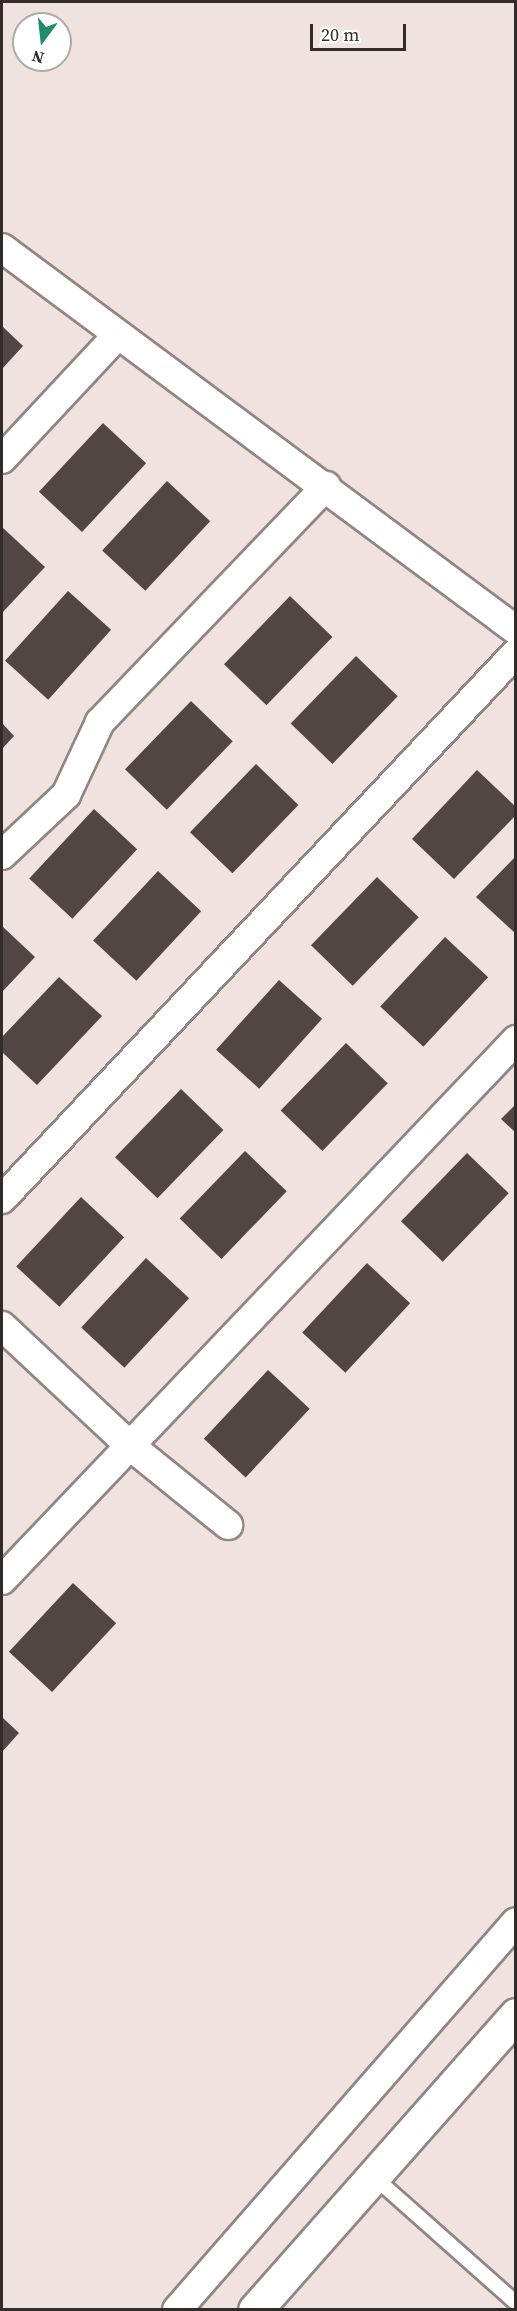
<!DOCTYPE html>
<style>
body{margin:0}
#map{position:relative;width:517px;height:2311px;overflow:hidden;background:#f0e2de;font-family:"Source Serif 4",serif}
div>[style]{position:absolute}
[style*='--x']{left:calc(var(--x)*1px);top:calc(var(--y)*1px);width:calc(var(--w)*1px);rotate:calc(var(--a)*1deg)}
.building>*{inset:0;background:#514643;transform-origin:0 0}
.roads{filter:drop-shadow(2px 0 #928582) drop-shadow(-2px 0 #928582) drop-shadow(0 2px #928582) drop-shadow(0 -2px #928582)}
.service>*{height:14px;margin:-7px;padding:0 7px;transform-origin:7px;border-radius:7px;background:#fff}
.minor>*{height:28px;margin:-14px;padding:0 14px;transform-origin:14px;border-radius:14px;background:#fff}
.tertiary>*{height:33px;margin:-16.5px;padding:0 16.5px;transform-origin:16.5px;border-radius:16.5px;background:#fff}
span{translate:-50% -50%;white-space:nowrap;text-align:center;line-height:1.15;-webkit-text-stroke:6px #fff;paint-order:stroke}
.frame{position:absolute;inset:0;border:3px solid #312c2b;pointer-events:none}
.north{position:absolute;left:12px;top:12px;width:60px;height:60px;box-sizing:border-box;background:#fff;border:2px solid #adabaa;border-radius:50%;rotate:195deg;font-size:16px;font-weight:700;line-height:24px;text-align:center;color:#312c2b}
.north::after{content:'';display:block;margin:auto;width:21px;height:27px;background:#1f8c6b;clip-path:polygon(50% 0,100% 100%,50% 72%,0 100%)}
.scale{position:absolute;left:310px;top:24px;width:96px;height:27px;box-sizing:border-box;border:3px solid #312c2b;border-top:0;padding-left:8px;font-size:18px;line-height:21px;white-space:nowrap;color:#312c2b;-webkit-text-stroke:4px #fff;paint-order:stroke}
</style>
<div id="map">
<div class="building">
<div style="clip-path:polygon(2px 326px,23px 346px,2px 369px)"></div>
<div style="left:103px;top:423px;width:59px;height:94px;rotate:43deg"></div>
<div style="left:167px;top:481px;width:59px;height:95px;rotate:43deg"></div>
<div style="clip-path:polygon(2px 527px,45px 567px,2px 613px)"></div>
<div style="left:68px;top:591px;width:58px;height:94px;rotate:42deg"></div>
<div style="left:290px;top:596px;width:59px;height:95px;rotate:44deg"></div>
<div style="left:356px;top:656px;width:58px;height:94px;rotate:44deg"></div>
<div style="left:191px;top:701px;width:58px;height:95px;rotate:44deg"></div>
<div style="clip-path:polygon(2px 723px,14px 736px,2px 749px)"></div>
<div style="left:256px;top:764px;width:59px;height:95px;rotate:44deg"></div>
<div style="clip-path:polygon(477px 770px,516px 807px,516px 815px,454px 879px,412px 839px)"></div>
<div style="left:94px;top:809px;width:59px;height:95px;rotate:43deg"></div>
<div style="clip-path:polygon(516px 856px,516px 934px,476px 897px)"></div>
<div style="left:158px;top:871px;width:59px;height:95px;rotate:43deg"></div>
<div style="left:377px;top:877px;width:58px;height:95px;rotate:44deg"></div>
<div style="clip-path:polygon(2px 926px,35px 957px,2px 992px)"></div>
<div style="left:445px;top:937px;width:59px;height:95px;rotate:43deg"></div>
<div style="clip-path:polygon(59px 977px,102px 1016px,37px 1085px,2px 1052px,2px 1037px)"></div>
<div style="left:279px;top:980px;width:58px;height:94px;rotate:42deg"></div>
<div style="left:346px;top:1043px;width:58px;height:94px;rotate:44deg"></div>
<div style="left:181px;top:1089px;width:59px;height:95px;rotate:44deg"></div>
<div style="clip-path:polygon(516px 1104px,516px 1133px,501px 1119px)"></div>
<div style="left:245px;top:1151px;width:58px;height:94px;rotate:44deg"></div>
<div style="left:467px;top:1153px;width:58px;height:95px;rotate:44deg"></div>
<div style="left:81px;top:1197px;width:59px;height:95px;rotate:43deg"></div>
<div style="left:146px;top:1258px;width:59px;height:95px;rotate:43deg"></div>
<div style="left:367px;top:1263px;width:59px;height:95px;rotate:43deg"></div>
<div style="left:268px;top:1370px;width:57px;height:94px;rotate:43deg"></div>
<div style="left:73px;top:1583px;width:59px;height:94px;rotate:43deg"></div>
<div style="clip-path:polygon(2px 1717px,19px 1733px,2px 1752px)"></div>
</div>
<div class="roads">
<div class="service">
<div style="--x:373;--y:2176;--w:191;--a:41.6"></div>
</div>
<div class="minor">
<div style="--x:2;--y:248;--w:640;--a:36.62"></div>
<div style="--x:2;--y:459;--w:166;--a:-47"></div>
<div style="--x:2;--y:855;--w:88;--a:-43.2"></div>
<div style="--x:66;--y:795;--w:81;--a:-65"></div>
<div style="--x:100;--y:722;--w:327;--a:-46.2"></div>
<div style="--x:2;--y:1199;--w:750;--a:-46.73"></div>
<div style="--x:2;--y:1326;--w:173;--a:43.1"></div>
<div style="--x:128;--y:1444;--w:129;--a:39"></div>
<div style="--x:2;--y:1580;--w:746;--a:-46.41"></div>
<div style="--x:177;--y:2310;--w:515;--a:-48.86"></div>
</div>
<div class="tertiary">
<div style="--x:255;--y:2310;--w:394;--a:-48.5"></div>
</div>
</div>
<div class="frame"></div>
<div class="north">N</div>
<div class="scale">20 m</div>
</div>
